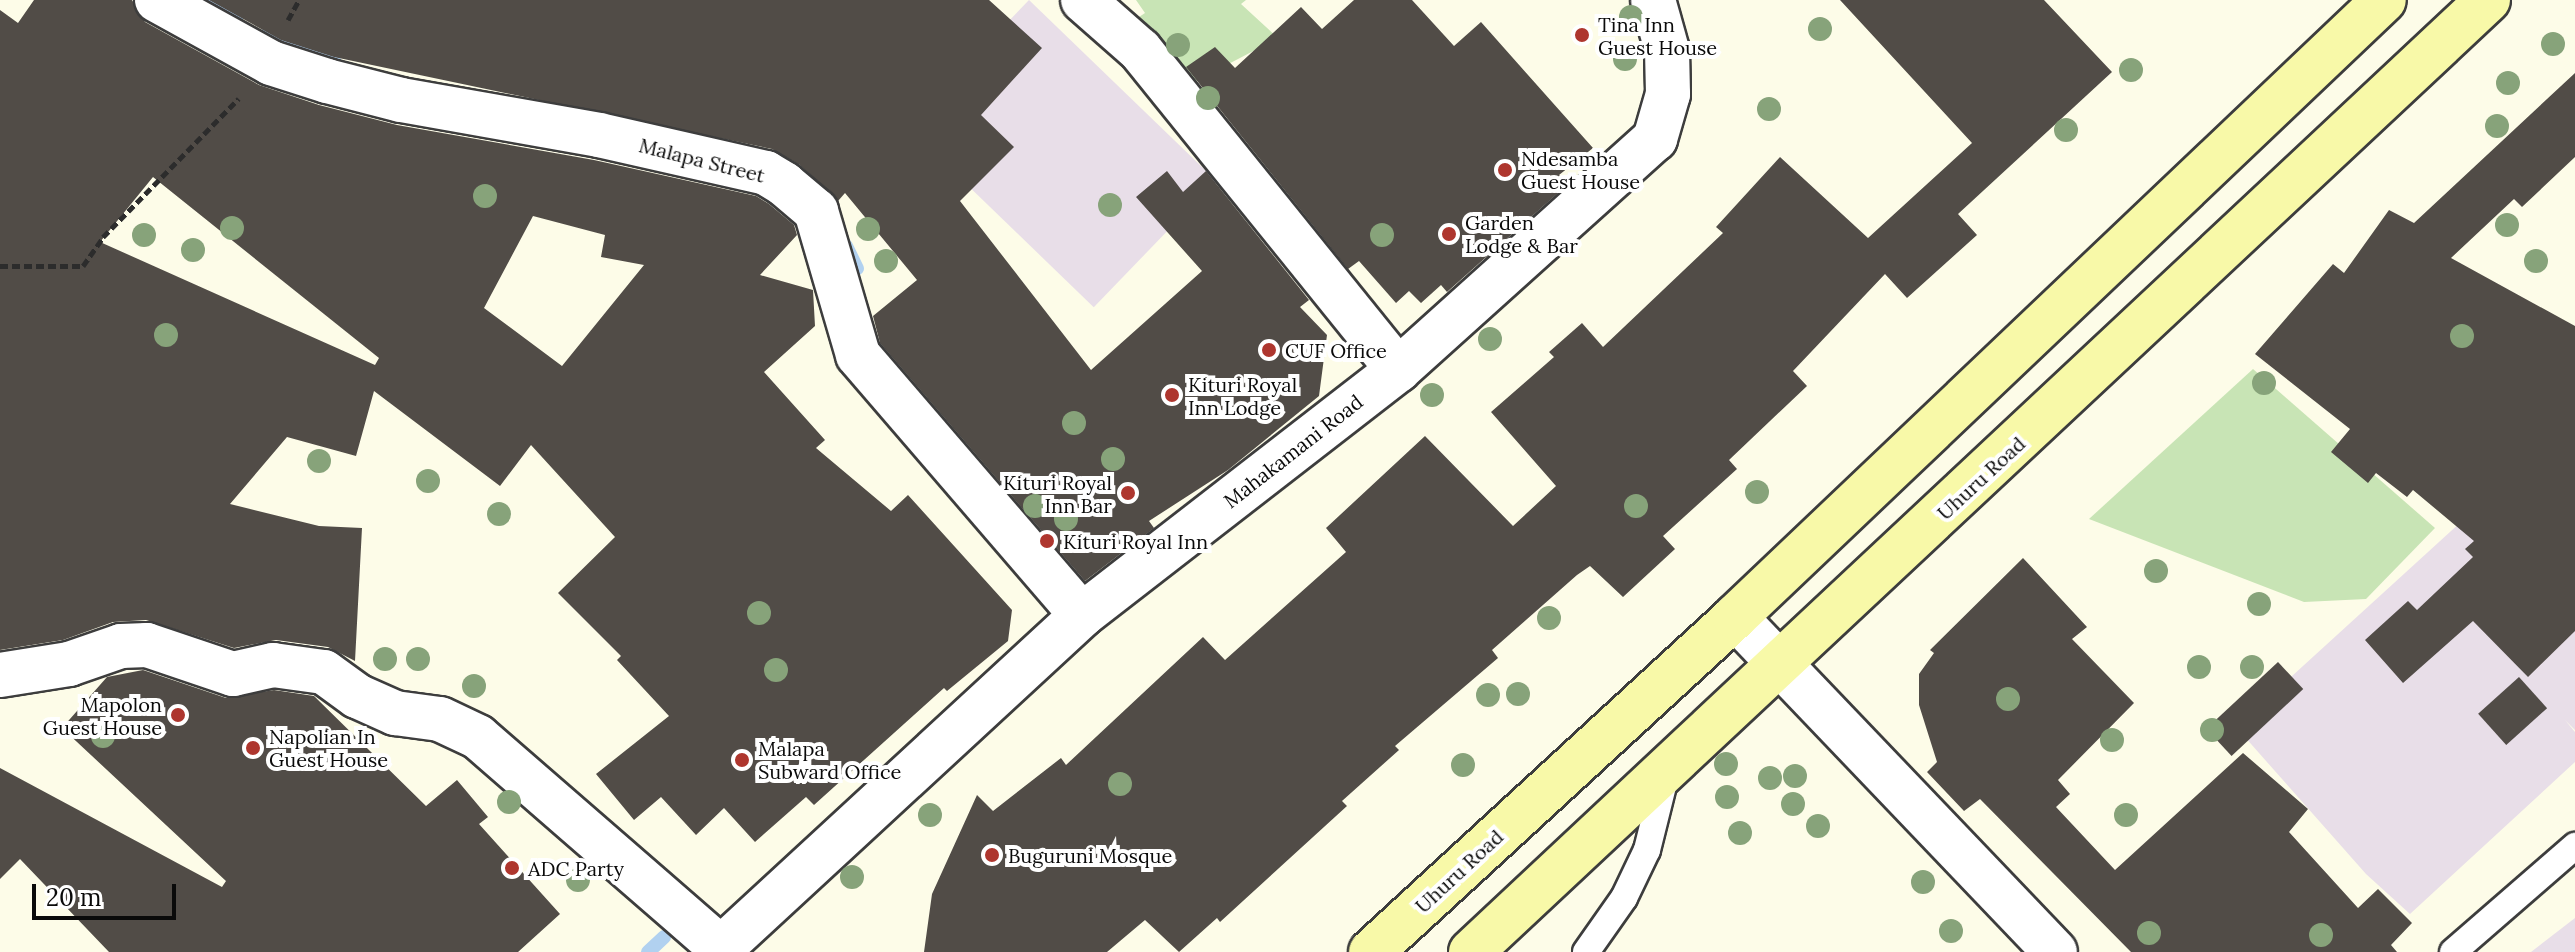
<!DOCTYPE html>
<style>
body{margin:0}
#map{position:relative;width:2575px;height:952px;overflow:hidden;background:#fdfce8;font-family:Lora,serif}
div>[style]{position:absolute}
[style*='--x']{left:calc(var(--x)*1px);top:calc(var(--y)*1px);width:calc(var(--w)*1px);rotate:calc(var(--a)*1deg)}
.industrial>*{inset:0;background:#e8dee8;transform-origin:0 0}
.green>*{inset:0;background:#c8e4b5}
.stream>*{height:14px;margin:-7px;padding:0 7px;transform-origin:7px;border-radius:7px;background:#b1d1f0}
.building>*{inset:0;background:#514c47;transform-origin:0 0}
.path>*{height:5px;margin-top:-2.5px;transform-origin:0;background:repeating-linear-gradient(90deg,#2c2c2c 0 8px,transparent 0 12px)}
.roads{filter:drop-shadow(2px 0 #3d3d3d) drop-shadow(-2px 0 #3d3d3d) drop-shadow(0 2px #3d3d3d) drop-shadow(0 -2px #3d3d3d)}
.lane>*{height:26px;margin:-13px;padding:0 13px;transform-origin:13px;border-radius:13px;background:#fff}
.street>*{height:44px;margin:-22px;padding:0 22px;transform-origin:22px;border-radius:22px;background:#fff}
.secondary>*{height:44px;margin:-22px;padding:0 22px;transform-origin:22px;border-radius:22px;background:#f8f9a8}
.trees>*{width:24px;height:24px;margin:-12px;border-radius:50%;background:#87a37a}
.dots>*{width:22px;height:22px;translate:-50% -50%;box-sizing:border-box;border:4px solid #fff;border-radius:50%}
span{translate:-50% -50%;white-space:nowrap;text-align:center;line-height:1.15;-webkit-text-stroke:8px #fff;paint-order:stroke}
.poi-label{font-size:20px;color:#0a0a0a}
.left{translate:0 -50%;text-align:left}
.right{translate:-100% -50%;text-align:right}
.street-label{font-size:20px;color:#0a0a0a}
.scale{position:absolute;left:32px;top:884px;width:144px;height:36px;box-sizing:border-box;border:4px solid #0a0a0a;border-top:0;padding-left:10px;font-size:24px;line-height:28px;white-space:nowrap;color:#0a0a0a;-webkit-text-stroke:6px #fff;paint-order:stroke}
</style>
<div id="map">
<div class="industrial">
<div style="left:1029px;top:0;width:260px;height:176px;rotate:44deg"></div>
<div style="clip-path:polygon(2575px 418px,2575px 730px,2565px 720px,2575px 732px,2575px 762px,2410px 914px,2366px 874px,2236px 727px)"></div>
<div style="clip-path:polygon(2575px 918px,2575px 952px,2531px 952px)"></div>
</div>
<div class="green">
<div style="clip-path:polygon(1136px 0,1246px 0,1241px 4px,1278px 38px,1194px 82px,1124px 27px,1145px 13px)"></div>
<div style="clip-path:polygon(2253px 369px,2435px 528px,2366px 599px,2304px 602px,2089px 519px)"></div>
</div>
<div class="stream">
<div style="--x:199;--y:0;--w:43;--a:17.6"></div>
<div style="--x:269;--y:29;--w:16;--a:43"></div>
<div style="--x:281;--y:40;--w:58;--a:22.2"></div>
<div style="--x:846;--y:246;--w:25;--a:64"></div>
<div style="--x:648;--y:952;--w:22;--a:-43"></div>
</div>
<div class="building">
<div style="clip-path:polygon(evenodd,34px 0,132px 0,145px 22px,259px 85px,319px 105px,397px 125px,594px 160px,756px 196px,769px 204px,794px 225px,797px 235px,760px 275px,813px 290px,815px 326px,764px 372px,825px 440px,816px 448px,891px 511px,908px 495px,1012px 610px,1008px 641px,947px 691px,944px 688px,814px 805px,806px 797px,755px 842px,724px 808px,696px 835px,661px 797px,634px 820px,596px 774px,669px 716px,617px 660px,621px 656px,558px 593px,615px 537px,531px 445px,500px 486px,374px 391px,356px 456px,287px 437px,230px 504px,319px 526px,362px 528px,355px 661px,328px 647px,276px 640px,234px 648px,146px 620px,113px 622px,63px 640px,0 650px,0 10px,18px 23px,34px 0,153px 177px,379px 358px,375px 365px,100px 242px,153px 177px,34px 0,533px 216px,605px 235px,601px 257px,644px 265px,562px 366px,484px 308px,533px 216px)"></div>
<div style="clip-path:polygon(209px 0,989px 0,1042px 48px,981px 115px,1014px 147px,960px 201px,1091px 370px,1202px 271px,1136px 197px,1167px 171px,1183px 192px,1206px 171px,1309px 300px,1300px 307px,1327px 335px,1319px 396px,1228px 470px,1149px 521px,1154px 528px,1085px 581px,880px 343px,873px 316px,917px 280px,845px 193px,838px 201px,800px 165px,772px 149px,334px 57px,281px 40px)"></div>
<div style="clip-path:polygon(1354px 0,1412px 0,1454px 46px,1481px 22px,1593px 148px,1559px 175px,1568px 184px,1447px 292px,1441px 285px,1421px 303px,1409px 291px,1396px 303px,1359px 261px,1348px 269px,1186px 67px,1215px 47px,1235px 68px,1301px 7px,1322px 29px)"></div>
<div style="clip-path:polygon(1840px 0,2044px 0,2112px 72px,1958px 214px,1977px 235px,1907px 298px,1885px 274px,1793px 371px,1807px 386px,1729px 460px,1737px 469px,1663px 536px,1675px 549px,1623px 597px,1590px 566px,1577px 575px,1492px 650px,1498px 658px,1395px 746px,1399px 750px,1342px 801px,1347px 806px,1220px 922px,1217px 918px,1179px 952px,1145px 920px,1107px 952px,924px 952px,932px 894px,977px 795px,993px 811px,1061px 758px,1066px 765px,1203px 637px,1225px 660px,1346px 552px,1326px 528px,1425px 436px,1513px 526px,1556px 486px,1491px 412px,1554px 357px,1549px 352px,1582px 323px,1603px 347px,1723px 233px,1716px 227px,1780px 157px,1868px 238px,1972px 143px)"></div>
<div style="clip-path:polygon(2575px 73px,2575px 157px,2522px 207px,2514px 199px,2451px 258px,2575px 326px,2575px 631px,2528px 677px,2473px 621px,2403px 683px,2365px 640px,2408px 601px,2417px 610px,2473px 557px,2465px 549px,2474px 541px,2413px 490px,2407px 497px,2376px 473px,2368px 483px,2331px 452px,2350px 429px,2255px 354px,2333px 264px,2344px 273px,2389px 210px,2414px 223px)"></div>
<div style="clip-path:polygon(2023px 558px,2087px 627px,2072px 639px,2134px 703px,2058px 780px,2070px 794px,2056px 807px,2115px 870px,2243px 753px,2308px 809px,2289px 832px,2358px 908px,2378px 889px,2412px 923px,2391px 945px,2397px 952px,2131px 952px,1980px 799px,1964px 811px,1927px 772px,1937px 762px,1919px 705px,1919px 674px,1934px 653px,1930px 650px)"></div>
<div style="left:2278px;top:662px;width:37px;height:98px;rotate:47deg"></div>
<div style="clip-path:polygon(143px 670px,226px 698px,274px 690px,314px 696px,426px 806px,457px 780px,488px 817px,479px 824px,560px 914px,518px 952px,109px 952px,20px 859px,0 879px,0 768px,222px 887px,226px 881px,62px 728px,107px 677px)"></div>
<div style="left:2519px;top:677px;width:42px;height:55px;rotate:48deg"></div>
</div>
<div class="path">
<div style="--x:288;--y:20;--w:23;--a:-61"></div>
<div style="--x:0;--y:266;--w:83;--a:0"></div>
<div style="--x:83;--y:266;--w:35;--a:-55"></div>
<div style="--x:103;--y:237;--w:194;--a:-45.6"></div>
</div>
<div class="roads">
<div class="lane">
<div style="--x:1586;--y:952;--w:66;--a:-54.9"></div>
<div style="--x:1624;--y:898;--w:53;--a:-64.4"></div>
<div style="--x:1647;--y:850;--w:78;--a:-76"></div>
<div style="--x:2453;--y:952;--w:162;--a:-41"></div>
</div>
<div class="street">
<div style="--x:157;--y:0;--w:130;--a:28.9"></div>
<div style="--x:271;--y:63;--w:59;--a:17.8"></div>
<div style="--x:327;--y:81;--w:76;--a:14.4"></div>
<div style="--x:401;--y:100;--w:201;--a:10"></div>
<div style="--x:599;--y:135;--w:171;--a:12.8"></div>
<div style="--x:766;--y:173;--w:21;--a:31"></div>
<div style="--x:784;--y:184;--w:42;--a:40.2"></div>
<div style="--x:816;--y:211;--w:150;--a:73.7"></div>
<div style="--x:858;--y:355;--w:343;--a:49.3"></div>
<div style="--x:1083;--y:0;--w:76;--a:41.3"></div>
<div style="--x:1140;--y:50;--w:411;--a:51.1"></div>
<div style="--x:1735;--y:617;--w:463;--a:46.3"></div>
<div style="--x:0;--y:675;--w:70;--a:-9.1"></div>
<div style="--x:69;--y:664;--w:55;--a:-19.1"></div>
<div style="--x:121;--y:646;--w:26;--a:-2"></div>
<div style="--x:147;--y:645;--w:91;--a:18.6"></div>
<div style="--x:233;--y:674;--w:41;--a:-12.7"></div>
<div style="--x:273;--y:665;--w:51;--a:7.8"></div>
<div style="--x:324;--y:672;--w:41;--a:36"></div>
<div style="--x:357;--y:696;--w:42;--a:24.1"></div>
<div style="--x:395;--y:713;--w:45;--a:7.6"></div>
<div style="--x:440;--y:719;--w:42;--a:25.3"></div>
<div style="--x:478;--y:737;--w:327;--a:41"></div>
<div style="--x:717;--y:952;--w:497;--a:-42.7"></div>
<div style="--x:1082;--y:615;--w:400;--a:-37.8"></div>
<div style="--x:1398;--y:370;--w:346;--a:-42"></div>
<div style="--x:1655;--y:139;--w:47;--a:-73.9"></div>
<div style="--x:1668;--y:94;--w:44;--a:-91.3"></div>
<div style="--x:1667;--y:50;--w:52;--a:-105.6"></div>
</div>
<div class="secondary">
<div style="--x:1371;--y:952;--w:495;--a:-42.6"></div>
<div style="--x:1735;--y:617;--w:895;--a:-43.55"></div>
<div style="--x:1471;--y:952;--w:1393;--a:-43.11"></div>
</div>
</div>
<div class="trees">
<div style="left:1631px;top:17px"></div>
<div style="left:1820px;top:29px"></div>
<div style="left:2553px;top:44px"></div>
<div style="left:1178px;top:45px"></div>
<div style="left:1625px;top:59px"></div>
<div style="left:2131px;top:70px"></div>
<div style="left:2508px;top:83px"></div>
<div style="left:1208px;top:98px"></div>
<div style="left:1769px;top:109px"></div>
<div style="left:2497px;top:126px"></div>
<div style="left:2066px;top:130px"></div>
<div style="left:485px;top:196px"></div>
<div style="left:1110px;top:205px"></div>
<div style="left:2507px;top:225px"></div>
<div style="left:232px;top:228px"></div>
<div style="left:868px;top:229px"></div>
<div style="left:144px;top:235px"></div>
<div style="left:1382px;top:235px"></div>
<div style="left:193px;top:250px"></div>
<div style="left:886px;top:261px"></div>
<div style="left:2536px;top:261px"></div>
<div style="left:166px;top:335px"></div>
<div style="left:2462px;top:336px"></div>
<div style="left:1490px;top:339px"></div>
<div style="left:2264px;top:383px"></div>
<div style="left:1432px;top:395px"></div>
<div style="left:1074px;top:423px"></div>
<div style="left:1113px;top:459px"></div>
<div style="left:319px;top:461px"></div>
<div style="left:428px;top:481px"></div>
<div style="left:1757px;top:492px"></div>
<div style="left:1035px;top:506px"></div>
<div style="left:1636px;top:506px"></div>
<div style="left:499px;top:514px"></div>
<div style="left:1066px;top:519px"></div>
<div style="left:2156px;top:571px"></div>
<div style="left:2259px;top:604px"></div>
<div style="left:759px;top:613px"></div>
<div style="left:1549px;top:618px"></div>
<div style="left:385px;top:659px"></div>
<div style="left:418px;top:659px"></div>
<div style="left:2199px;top:667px"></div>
<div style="left:2252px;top:667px"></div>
<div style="left:776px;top:670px"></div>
<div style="left:474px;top:686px"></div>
<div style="left:1518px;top:694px"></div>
<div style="left:1488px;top:695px"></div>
<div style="left:2008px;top:699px"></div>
<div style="left:2212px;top:730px"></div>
<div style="left:103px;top:736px"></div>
<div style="left:2112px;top:740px"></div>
<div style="left:1726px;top:764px"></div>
<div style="left:1463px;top:765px"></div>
<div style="left:1795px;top:776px"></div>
<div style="left:1770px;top:778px"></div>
<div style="left:1120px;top:784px"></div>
<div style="left:1727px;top:797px"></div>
<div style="left:509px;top:802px"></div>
<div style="left:1793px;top:804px"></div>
<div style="left:930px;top:815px"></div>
<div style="left:2126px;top:815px"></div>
<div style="left:1818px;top:826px"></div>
<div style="left:1740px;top:833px"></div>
<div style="left:852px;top:877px"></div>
<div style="left:578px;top:880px"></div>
<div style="left:1923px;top:882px"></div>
<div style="left:1951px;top:931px"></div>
<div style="left:2149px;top:933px"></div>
<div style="left:2321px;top:935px"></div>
</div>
<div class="dots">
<div style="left:1582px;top:35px;background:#ae362e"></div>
<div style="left:1505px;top:170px;background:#ae362e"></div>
<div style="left:1449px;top:234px;background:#ae362e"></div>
<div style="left:1269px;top:350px;background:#ae362e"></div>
<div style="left:1172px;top:395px;background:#ae362e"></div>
<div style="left:1128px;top:493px;background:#ae362e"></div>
<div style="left:1047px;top:541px;background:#ae362e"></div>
<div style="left:178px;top:715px;background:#ae362e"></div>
<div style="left:253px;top:748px;background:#ae362e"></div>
<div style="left:742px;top:760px;background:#ae362e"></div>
<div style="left:992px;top:855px;background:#ae362e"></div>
<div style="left:512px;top:868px;background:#ae362e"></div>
</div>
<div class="poi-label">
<span class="left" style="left:1598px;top:36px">Tina Inn<br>Guest House</span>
<span class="left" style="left:1521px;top:170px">Ndesamba<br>Guest House</span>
<span class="left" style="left:1465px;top:234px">Garden<br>Lodge &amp; Bar</span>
<span class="left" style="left:1285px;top:350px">CUF Office</span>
<span class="left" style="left:1188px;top:396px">Kituri Royal<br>Inn Lodge</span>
<span class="right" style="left:1112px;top:494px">Kituri Royal<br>Inn Bar</span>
<span class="left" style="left:1063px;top:541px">Kituri Royal Inn</span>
<span class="right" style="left:162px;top:716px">Mapolon<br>Guest House</span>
<span class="left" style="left:269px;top:748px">Napolian In<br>Guest House</span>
<span class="left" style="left:758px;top:760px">Malapa<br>Subward Office</span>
<span class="left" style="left:1008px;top:855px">Buguruni Mosque</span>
<span class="left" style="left:528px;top:868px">ADC Party</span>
</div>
<div class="street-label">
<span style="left:702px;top:160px;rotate:14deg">Malapa Street</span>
<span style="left:1293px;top:451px;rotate:-38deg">Mahakamani Road</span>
<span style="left:1981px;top:478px;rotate:-43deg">Uhuru Road</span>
<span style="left:1459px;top:871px;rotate:-43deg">Uhuru Road</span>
</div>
<div class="scale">20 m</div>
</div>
